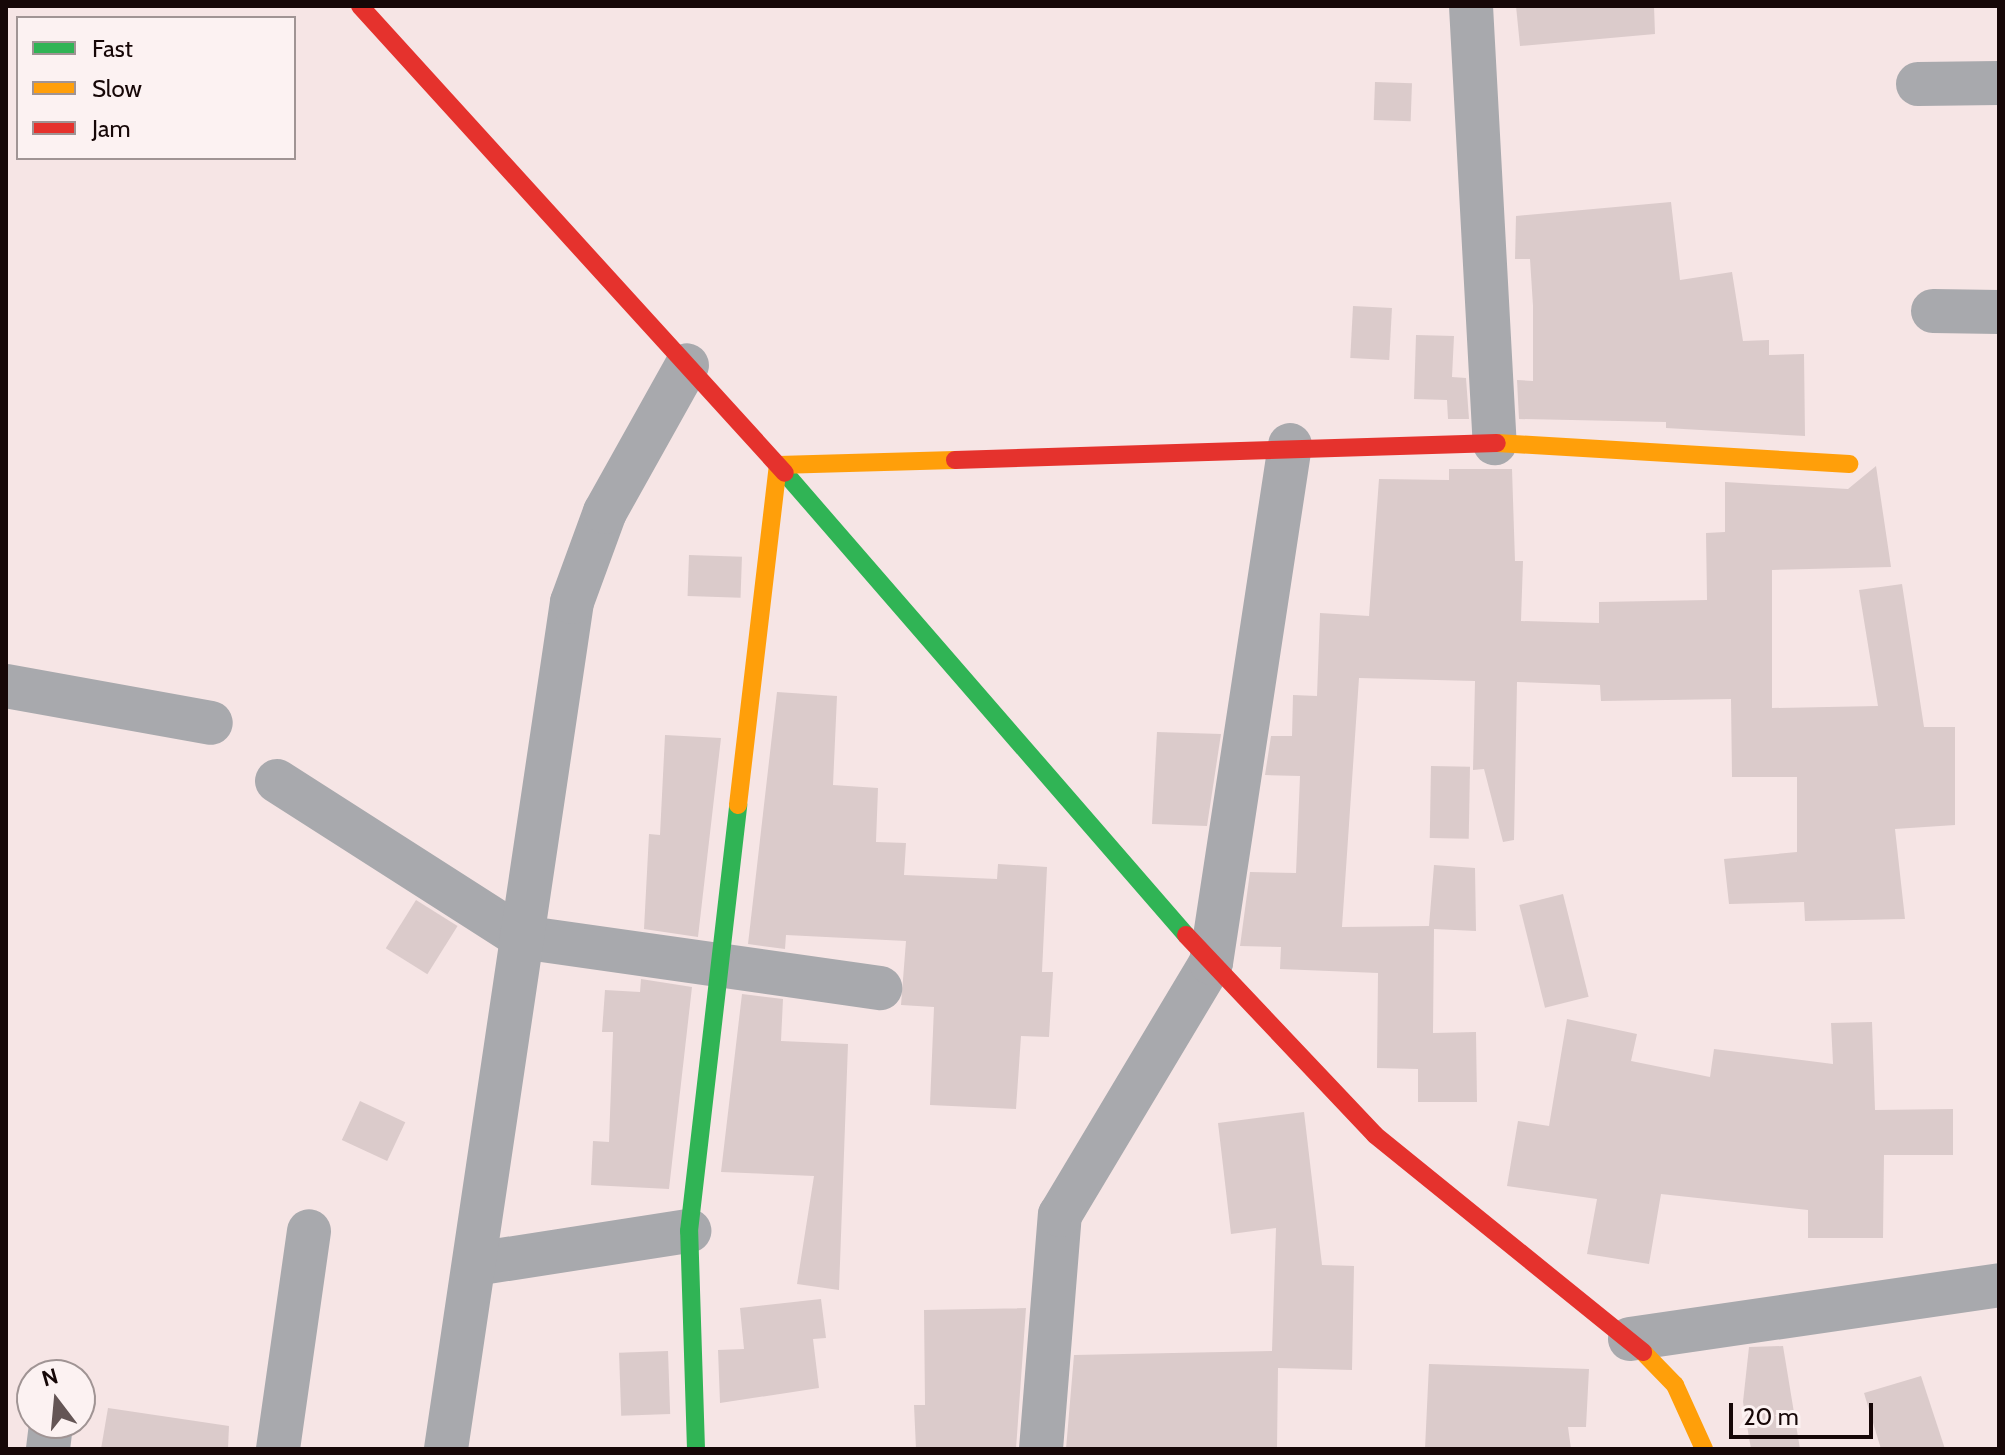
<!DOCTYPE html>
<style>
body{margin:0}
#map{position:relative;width:2005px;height:1455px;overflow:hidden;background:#f6e5e5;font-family:Cabin,sans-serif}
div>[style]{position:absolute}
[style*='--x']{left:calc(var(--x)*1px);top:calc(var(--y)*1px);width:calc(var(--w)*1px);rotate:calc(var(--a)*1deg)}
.building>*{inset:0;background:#dbcbcb;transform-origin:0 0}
.street>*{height:44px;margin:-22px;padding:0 22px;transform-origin:22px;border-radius:22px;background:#a8a9ad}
.fast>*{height:18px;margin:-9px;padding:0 9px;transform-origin:9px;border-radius:9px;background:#30b455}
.slow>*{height:18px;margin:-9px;padding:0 9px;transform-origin:9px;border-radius:9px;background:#ff9f0a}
.jam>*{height:18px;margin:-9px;padding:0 9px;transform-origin:9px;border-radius:9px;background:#e5322d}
span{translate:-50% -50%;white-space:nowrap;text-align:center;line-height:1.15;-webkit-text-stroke:6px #fcf2f2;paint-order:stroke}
.frame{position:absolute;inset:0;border:8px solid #160707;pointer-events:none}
.legend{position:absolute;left:16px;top:16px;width:280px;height:144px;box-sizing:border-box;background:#fcf2f2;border:2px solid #a09494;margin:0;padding:10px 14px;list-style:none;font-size:24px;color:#160707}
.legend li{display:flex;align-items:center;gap:16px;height:40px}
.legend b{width:40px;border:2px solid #a09494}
.north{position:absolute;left:16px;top:1359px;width:80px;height:80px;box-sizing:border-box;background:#fcf2f2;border:2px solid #a09494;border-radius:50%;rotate:344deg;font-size:22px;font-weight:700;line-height:32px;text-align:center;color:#160707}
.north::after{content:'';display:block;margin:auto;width:28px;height:36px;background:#645555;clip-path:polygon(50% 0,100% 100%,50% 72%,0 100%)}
.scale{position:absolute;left:1729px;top:1403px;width:144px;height:36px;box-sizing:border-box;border:4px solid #160707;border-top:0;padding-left:10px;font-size:24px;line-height:28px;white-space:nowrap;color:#160707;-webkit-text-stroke:6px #fcf2f2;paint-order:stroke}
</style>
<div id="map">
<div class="building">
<div style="clip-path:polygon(1516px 6px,1654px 6px,1655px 34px,1520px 46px)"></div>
<div style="left:1375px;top:82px;width:37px;height:38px;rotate:2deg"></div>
<div style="clip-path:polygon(1671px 202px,1680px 280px,1732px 272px,1743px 341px,1769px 340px,1769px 355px,1804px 354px,1805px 436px,1666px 428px,1666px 422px,1519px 419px,1517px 380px,1533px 381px,1533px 306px,1530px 259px,1515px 259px,1516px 216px)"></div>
<div style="left:1353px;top:306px;width:39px;height:52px;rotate:3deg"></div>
<div style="clip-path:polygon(1416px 335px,1454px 336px,1452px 377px,1466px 378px,1469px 419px,1448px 419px,1447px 400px,1414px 399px)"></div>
<div style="clip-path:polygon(1876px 466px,1891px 567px,1772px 570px,1772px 708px,1878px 706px,1859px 590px,1902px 584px,1924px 727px,1955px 727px,1955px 825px,1895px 829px,1905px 919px,1805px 921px,1804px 902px,1729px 904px,1724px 859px,1797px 852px,1797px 777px,1732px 777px,1731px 699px,1601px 701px,1600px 685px,1517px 682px,1514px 840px,1503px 842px,1484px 769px,1473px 770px,1475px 681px,1359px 678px,1342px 927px,1429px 926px,1434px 865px,1475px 868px,1476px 931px,1434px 929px,1433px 1033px,1476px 1032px,1477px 1102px,1418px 1102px,1418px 1069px,1377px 1068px,1378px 973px,1280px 969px,1281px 947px,1240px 946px,1250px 872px,1296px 873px,1300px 776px,1265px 775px,1271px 736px,1292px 736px,1293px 695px,1317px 696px,1320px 613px,1369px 616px,1379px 479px,1449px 480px,1449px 469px,1512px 469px,1515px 561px,1523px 561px,1521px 621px,1599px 623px,1599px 602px,1707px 600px,1706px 533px,1725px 532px,1725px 482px,1848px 489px)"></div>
<div style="left:689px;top:555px;width:53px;height:41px;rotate:2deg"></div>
<div style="clip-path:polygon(777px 692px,837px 696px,833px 785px,878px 788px,876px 842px,906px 843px,904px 875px,997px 879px,998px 864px,1047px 867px,1042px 972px,1053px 972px,1049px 1037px,1021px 1036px,1016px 1109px,930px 1105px,934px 1007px,901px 1005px,906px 941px,786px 935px,785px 949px,748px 944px)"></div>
<div style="clip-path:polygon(1157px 732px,1221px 734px,1207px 826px,1152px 824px)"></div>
<div style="clip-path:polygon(665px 735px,721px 738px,698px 937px,644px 929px,649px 834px,660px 835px)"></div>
<div style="left:1431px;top:766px;width:39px;height:72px;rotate:1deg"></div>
<div style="left:1563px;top:894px;width:106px;height:45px;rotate:76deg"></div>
<div style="left:416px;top:900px;width:49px;height:57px;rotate:32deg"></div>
<div style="clip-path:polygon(641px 979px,692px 987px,669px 1189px,591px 1185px,593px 1141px,609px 1142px,613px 1032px,602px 1032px,605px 990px,640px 992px)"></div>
<div style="clip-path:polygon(742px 994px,783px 999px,781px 1041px,848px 1044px,839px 1290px,797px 1284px,814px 1176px,721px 1172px)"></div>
<div style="clip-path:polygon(1567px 1019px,1637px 1034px,1631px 1061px,1710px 1077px,1714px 1049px,1833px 1064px,1831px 1023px,1872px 1022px,1875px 1110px,1953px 1109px,1953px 1155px,1884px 1155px,1883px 1238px,1808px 1238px,1808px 1210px,1661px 1194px,1649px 1264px,1587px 1254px,1597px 1199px,1507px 1186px,1518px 1121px,1549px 1126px)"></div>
<div style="left:360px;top:1101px;width:50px;height:43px;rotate:25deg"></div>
<div style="clip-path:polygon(1304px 1112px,1322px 1265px,1354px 1266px,1352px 1370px,1278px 1368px,1277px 1449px,1066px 1449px,1074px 1355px,1272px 1351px,1276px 1228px,1231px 1234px,1218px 1123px)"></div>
<div style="clip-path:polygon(821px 1299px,826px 1338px,813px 1339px,819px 1388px,720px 1403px,718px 1350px,744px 1349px,740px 1308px)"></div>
<div style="clip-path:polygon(1026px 1308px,1016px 1449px,916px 1449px,914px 1405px,925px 1405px,924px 1310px)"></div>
<div style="clip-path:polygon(1783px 1346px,1800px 1449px,1751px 1449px,1743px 1402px,1749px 1347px)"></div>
<div style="left:668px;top:1351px;width:63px;height:49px;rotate:88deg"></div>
<div style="clip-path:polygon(1429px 1364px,1589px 1369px,1586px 1427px,1568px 1427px,1571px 1449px,1425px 1449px)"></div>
<div style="clip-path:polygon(1921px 1376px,1945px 1449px,1881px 1449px,1864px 1393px)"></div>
<div style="clip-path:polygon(108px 1408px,229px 1426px,228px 1449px,101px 1449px)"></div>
</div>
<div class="street">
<div style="--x:1471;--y:6;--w:438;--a:86.9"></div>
<div style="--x:1918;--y:84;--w:81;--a:-0.7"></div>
<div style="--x:1933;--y:311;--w:66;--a:0.9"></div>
<div style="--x:6;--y:686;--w:208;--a:10.2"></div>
<div style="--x:277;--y:781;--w:290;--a:32.6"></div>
<div style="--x:521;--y:937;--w:363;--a:8.1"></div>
<div style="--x:475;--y:1264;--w:217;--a:-8.8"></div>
<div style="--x:1630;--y:1339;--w:373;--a:-8.3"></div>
<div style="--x:48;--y:1449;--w:26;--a:-83"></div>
<div style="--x:278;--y:1449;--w:220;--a:-81.9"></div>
<div style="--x:446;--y:1449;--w:856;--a:-81.54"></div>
<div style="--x:572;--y:602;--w:96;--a:-69.9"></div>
<div style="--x:605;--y:512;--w:168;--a:-60.8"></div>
<div style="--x:1041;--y:1449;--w:235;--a:-85.4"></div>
<div style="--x:1060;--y:1215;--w:294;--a:-59.1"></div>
<div style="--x:1211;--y:963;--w:524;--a:-81.33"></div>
</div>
<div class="fast">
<div style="--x:785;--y:473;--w:612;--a:49.04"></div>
<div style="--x:696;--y:1449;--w:218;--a:-91.8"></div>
<div style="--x:689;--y:1231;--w:429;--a:-83.4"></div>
</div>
<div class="slow">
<div style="--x:1497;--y:443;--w:353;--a:3.4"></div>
<div style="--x:738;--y:805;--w:342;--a:-83.3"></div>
<div style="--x:778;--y:465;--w:177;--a:-1.6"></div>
<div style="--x:1643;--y:1352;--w:46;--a:45.9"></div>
<div style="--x:1675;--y:1385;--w:70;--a:65.6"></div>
</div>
<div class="jam">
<div style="--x:360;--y:6;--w:631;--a:47.7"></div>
<div style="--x:955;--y:460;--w:542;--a:-1.8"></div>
<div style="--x:1186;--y:935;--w:275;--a:46.6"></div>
<div style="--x:1375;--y:1135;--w:345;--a:39"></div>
</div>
<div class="frame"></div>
<ul class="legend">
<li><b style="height:10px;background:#30b455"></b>Fast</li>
<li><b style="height:10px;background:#ff9f0a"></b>Slow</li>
<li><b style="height:10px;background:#e5322d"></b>Jam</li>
</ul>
<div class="north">N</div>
<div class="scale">20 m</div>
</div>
